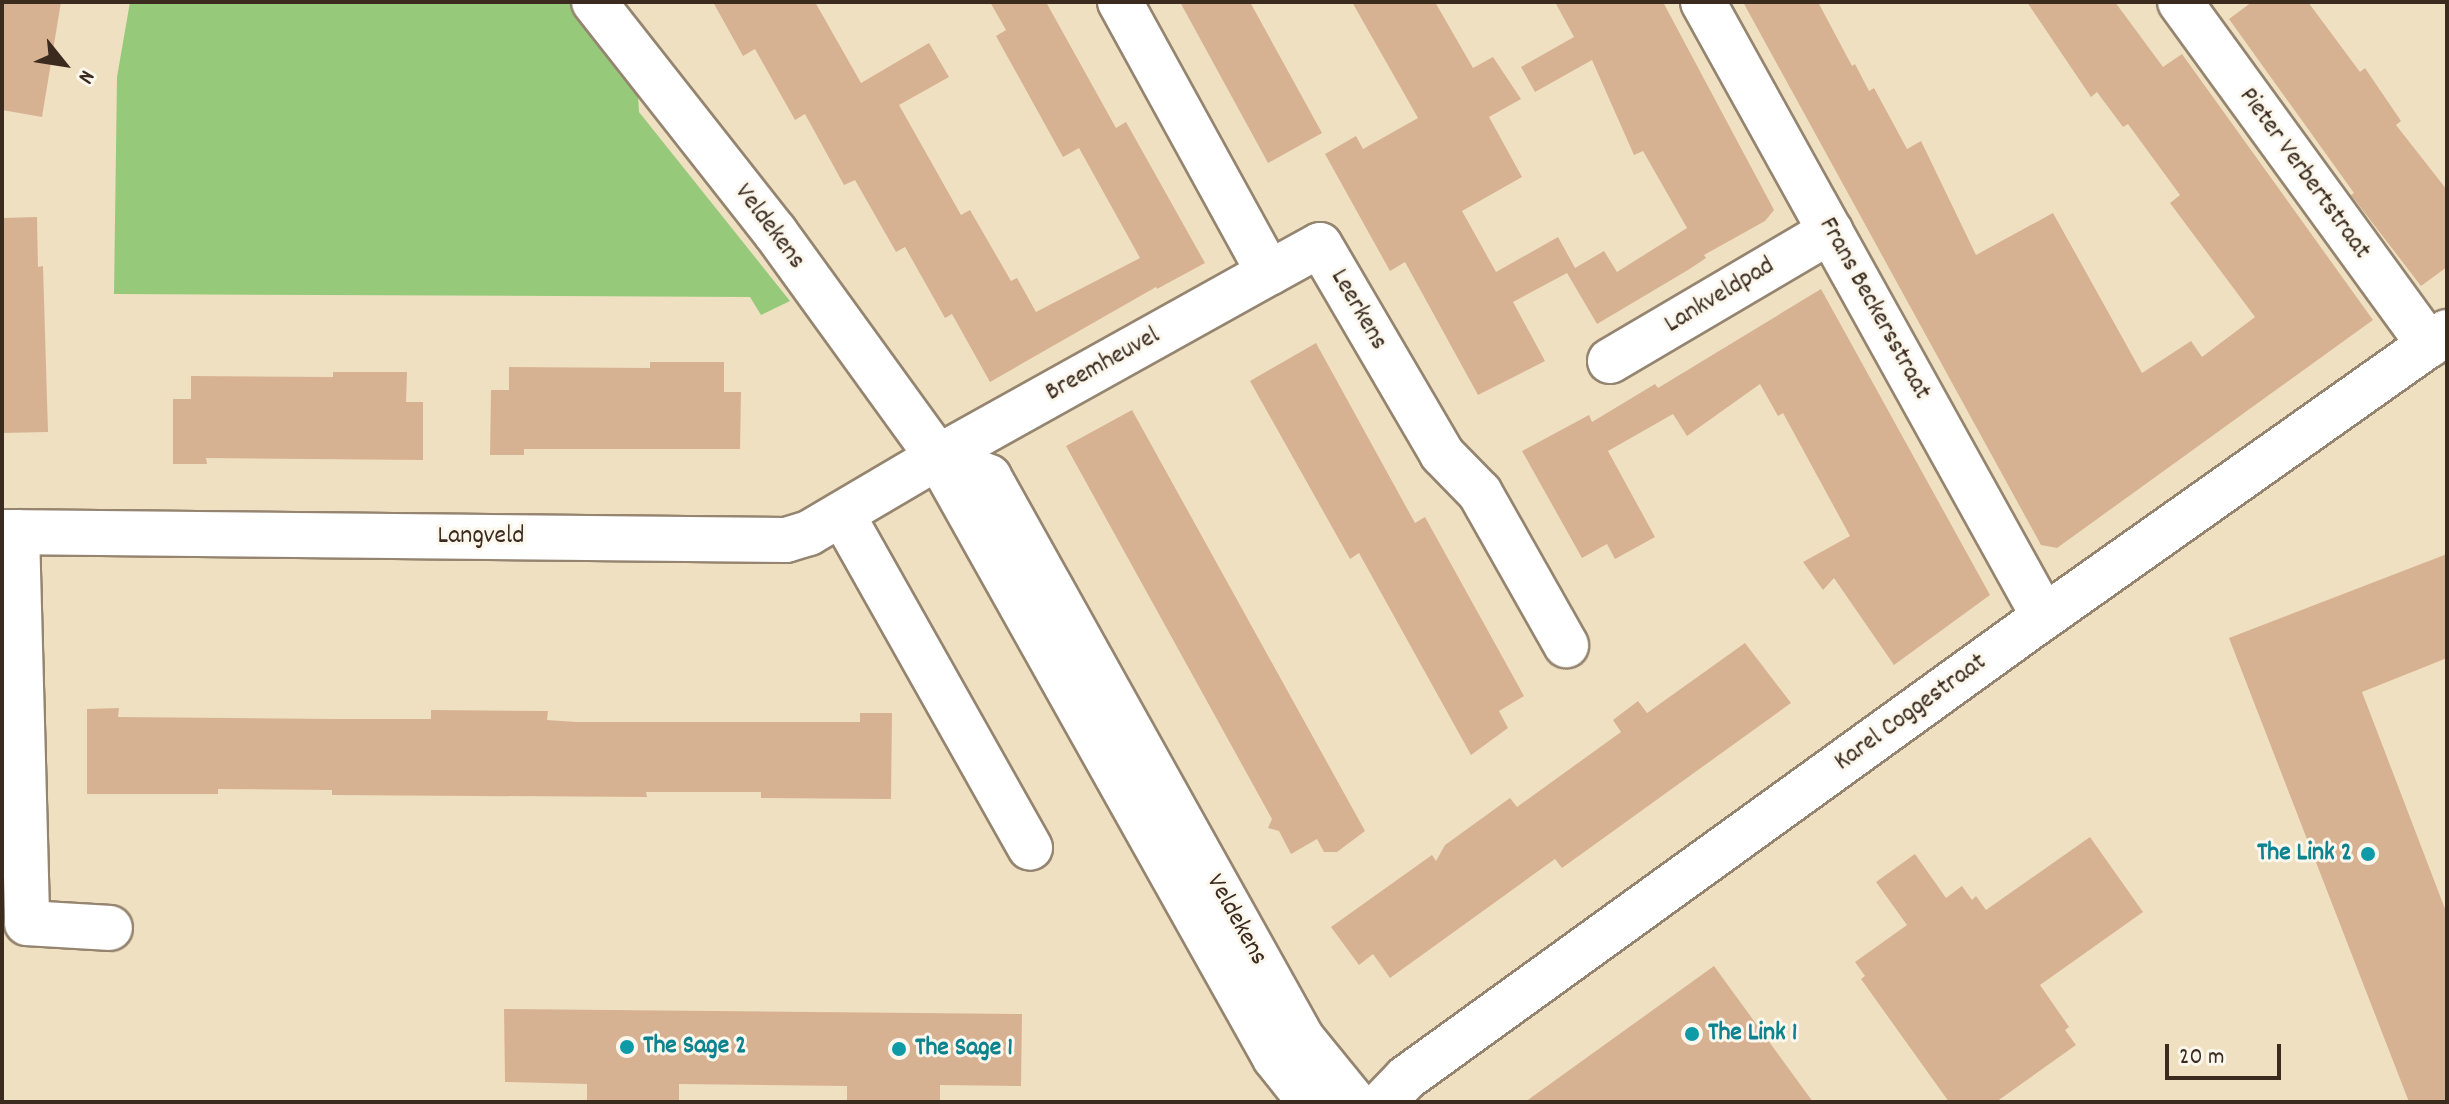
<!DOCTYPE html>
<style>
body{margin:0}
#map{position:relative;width:2449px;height:1104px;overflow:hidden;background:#efe0c1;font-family:Dekko,sans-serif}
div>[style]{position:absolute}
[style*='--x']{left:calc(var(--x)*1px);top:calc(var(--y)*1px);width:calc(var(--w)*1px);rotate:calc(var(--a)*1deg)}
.green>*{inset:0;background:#96ca7a}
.building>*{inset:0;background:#d7b292}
.roads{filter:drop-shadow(2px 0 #958570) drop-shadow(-2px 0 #958570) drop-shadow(0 2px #958570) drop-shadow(0 -2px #958570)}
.minor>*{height:44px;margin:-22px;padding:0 22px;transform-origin:22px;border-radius:22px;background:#fff}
.dots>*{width:22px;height:22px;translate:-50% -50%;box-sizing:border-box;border:4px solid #fbf7ec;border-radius:50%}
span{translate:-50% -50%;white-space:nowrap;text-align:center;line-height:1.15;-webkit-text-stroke:6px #fbf7ec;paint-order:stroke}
.street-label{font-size:26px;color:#3b2a1e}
.culture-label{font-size:26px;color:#0d838f;font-weight:700}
.right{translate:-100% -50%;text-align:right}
.left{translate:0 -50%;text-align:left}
.frame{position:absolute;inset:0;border:4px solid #3b2a1e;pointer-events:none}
.north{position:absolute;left:24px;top:24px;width:80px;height:80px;-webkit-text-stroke:6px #fbf7ec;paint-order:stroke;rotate:120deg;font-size:22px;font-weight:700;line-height:32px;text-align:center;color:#3b2a1e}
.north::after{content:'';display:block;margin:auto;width:28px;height:36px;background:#3b2a1e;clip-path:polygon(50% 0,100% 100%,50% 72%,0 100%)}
.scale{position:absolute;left:2165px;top:1044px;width:116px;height:36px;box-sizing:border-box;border:4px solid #3b2a1e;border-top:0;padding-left:10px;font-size:24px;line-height:28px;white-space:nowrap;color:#3b2a1e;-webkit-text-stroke:6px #fbf7ec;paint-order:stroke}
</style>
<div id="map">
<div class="green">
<div style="clip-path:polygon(130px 2px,575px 2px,585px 29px,638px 95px,639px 112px,790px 301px,761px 315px,750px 297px,114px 294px,117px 77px)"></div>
</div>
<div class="building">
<div style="clip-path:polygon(2px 2px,61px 2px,42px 117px,2px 110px)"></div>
<div style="clip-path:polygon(713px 2px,815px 2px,861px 83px,929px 43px,949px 77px,899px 105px,961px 215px,970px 210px,1011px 281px,1017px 278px,1036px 312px,1140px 258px,1079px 148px,1063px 157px,996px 36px,1006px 30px,990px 2px,1046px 2px,1116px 128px,1126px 122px,1205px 263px,1157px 289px,1156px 287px,990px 382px,952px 314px,945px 318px,905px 247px,896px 252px,855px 180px,844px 185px,805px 114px,795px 120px,755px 49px,743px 56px)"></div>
<div style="clip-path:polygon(1180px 2px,1250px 2px,1322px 133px,1268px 163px)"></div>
<div style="clip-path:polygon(1352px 2px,1435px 2px,1473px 68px,1493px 57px,1521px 99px,1489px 117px,1522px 177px,1462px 211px,1496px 272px,1558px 237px,1575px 268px,1604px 251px,1617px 272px,1687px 228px,1643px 151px,1634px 155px,1592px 60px,1535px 92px,1521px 67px,1574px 37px,1555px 2px,1663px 2px,1774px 210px,1765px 221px,1704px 255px,1706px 258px,1688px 270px,1597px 324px,1567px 273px,1513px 302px,1545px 361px,1478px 395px,1405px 262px,1390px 271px,1325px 154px,1356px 136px,1363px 149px,1418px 118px)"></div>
<div style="clip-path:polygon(1743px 2px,1818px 2px,1852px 66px,1855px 64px,1869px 91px,1874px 88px,1907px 149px,1921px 141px,1976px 255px,2053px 213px,2142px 373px,2191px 341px,2202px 357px,2255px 317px,2170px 203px,2180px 195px,2128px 124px,2123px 127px,2097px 92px,2091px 97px,2027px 2px,2115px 2px,2163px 67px,2182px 54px,2373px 320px,2057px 548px,2041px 545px)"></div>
<div style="clip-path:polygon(2252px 2px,2308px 2px,2360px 72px,2365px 68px,2401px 121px,2396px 125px,2447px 190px,2447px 267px,2421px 286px,2351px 195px,2354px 193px,2229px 19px)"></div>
<div style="clip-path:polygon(37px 217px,38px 267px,43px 266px,48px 432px,2px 433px,2px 218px)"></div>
<div style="clip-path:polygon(1821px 289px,1990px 595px,1894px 665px,1834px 578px,1823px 590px,1803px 562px,1850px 536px,1783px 413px,1778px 416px,1760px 384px,1687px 436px,1673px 414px,1608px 451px,1655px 537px,1615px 559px,1607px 544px,1582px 558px,1522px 451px,1589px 415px,1592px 422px,1655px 384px,1658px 388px)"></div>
<div style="clip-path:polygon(1316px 343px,1415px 523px,1425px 517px,1524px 696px,1499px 711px,1508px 728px,1471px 755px,1359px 553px,1350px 559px,1250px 381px)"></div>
<div style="clip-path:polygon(650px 362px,724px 362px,724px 392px,741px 392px,740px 449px,524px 449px,524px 455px,490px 455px,491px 390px,509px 390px,509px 367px,650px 368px)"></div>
<div style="clip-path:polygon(333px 372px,407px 372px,406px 402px,423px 402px,423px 460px,206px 458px,207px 464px,173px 464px,173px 399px,191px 399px,191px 376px,333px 377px)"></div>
<div style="clip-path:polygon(1132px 410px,1365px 831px,1337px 852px,1324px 852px,1317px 839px,1291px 854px,1279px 831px,1268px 828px,1272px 819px,1066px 446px)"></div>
<div style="clip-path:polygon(2447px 554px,2447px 658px,2362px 692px,2447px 914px,2447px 1102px,2409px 1102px,2229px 638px)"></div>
<div style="clip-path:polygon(1745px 643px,1791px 703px,1562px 868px,1555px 859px,1390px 978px,1373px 954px,1359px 965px,1331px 927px,1432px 855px,1436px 861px,1445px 845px,1510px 798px,1517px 807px,1621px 732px,1613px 720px,1638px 701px,1647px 713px)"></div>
<div style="clip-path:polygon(119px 708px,118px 717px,333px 719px,431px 719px,431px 710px,548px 711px,547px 720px,576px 722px,860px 722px,860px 713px,892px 713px,891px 799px,761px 798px,761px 792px,646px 792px,647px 797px,332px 795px,332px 790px,218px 789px,218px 794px,87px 794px,87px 709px)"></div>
<div style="clip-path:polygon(2090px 837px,2143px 912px,2040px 985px,2069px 1027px,2065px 1030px,2076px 1045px,1996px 1102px,1949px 1102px,1861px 979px,1865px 976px,1855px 962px,1907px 925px,1876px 882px,1915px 854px,1946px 898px,1962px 886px,1972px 900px,1976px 896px,1986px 910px)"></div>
<div style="clip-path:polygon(1714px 966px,1813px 1102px,1525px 1102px)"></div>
<div style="clip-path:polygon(504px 1009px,1022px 1014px,1021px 1086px,940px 1085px,940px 1102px,847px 1102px,847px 1086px,679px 1084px,679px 1102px,587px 1102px,587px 1084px,505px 1082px)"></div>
</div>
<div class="roads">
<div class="minor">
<div style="--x:594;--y:2;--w:293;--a:51.8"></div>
<div style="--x:775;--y:232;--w:278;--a:54.1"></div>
<div style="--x:938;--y:457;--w:689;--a:60.72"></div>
<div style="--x:1275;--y:1058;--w:56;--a:51.5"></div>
<div style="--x:1120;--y:2;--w:309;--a:61.2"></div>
<div style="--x:1269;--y:273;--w:58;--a:-28.8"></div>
<div style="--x:1320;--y:245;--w:242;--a:59.7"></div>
<div style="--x:1442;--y:454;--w:54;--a:45.7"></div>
<div style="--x:1480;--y:493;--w:175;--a:60.5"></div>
<div style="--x:1703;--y:2;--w:703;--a:60.99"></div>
<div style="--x:2180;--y:2;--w:424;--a:54"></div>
<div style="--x:1610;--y:361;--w:256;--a:-30.5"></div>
<div style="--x:938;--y:457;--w:55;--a:21.4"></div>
<div style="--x:989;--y:477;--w:642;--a:60.84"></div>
<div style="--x:1302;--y:1038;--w:82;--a:50.9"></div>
<div style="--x:842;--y:514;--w:383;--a:60.6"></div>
<div style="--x:2;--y:532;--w:784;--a:0.58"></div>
<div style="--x:786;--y:540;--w:24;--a:-17"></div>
<div style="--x:809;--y:533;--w:150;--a:-30.5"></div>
<div style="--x:938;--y:457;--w:379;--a:-29.1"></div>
<div style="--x:17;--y:532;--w:391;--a:88.5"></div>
<div style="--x:27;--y:923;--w:83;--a:3.4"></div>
<div style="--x:1383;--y:1102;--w:33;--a:-46"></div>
<div style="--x:1406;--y:1078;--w:770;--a:-35.86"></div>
<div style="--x:2030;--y:627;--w:511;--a:-35.28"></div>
</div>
</div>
<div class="dots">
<div style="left:2368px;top:854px;background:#0f9aa8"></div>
<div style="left:1692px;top:1034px;background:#0f9aa8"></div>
<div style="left:627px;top:1047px;background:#0f9aa8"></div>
<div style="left:899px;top:1049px;background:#0f9aa8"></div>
</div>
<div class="street-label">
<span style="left:2304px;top:174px;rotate:54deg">Pieter Verbertstraat</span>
<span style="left:769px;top:227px;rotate:53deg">Veldekens</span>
<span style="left:1720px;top:296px;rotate:-31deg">Lankveldpad</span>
<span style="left:1874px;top:309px;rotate:61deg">Frans Beckersstraat</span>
<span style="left:1358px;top:310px;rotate:60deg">Leerkens</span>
<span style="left:1103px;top:365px;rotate:-29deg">Breemheuvel</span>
<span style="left:481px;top:537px">Langveld</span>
<span style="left:1911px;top:713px;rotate:-36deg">Karel Coggestraat</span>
<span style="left:1236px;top:920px;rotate:61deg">Veldekens</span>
</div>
<div class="culture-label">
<span class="right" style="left:2352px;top:854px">The Link 2</span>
<span class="left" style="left:1708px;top:1034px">The Link 1</span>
<span class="left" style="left:643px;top:1047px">The Sage 2</span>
<span class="left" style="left:915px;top:1049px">The Sage 1</span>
</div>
<div class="frame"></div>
<div class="north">N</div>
<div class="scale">20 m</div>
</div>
